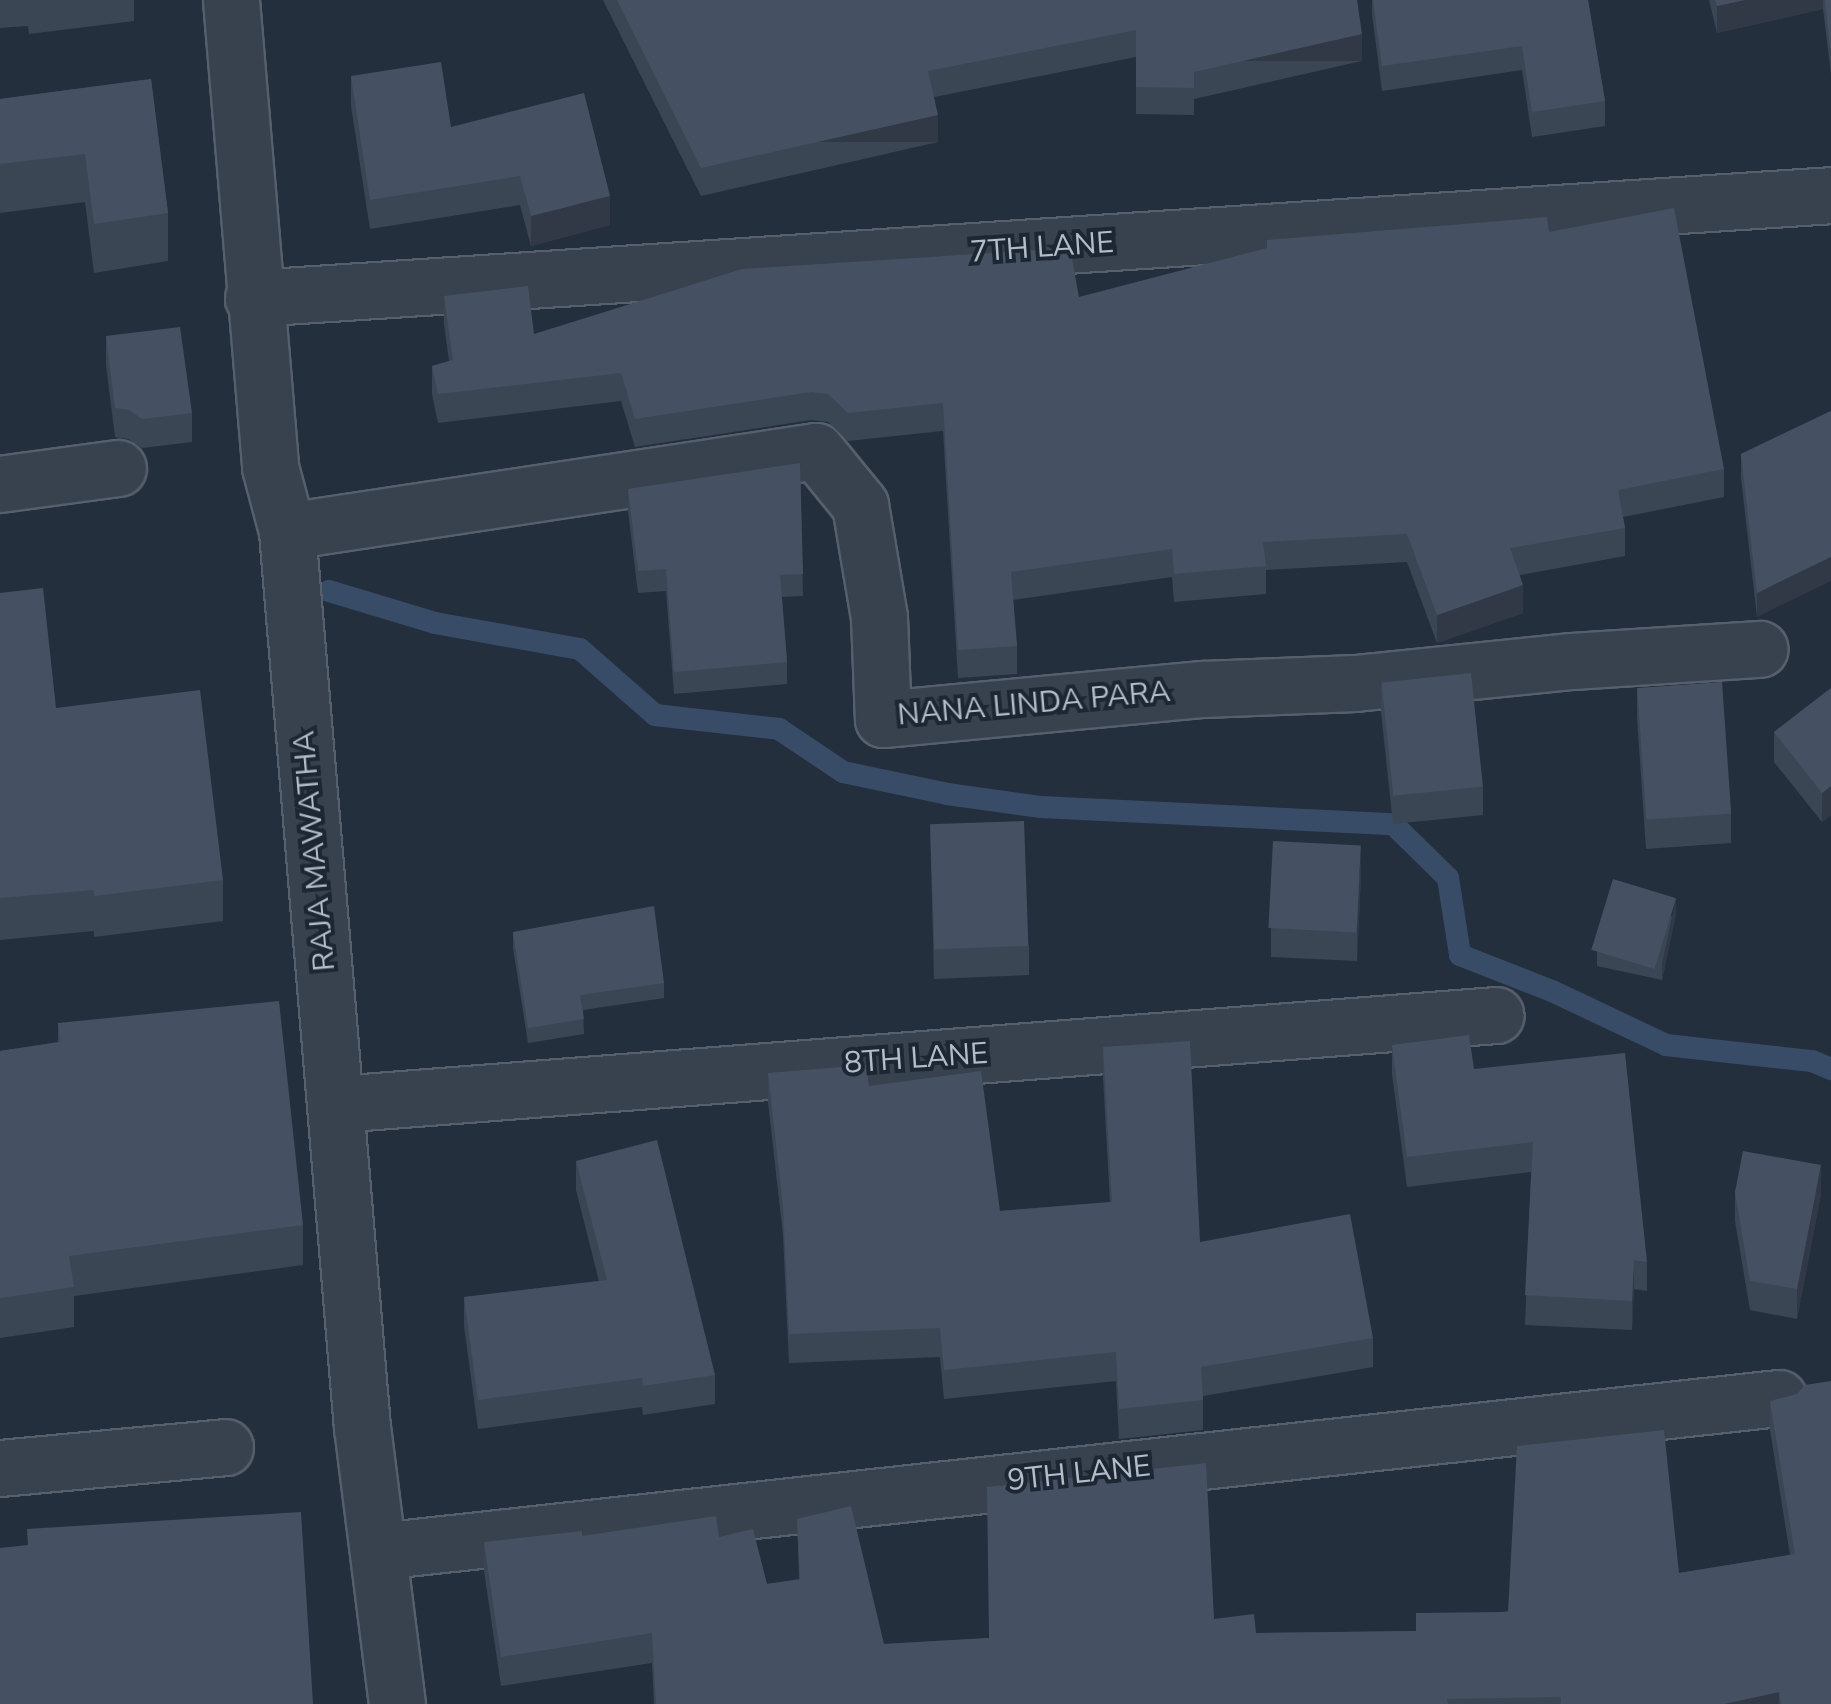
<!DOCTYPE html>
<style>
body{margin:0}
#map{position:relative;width:1831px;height:1704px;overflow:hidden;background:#242f3e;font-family:"Nunito Sans",sans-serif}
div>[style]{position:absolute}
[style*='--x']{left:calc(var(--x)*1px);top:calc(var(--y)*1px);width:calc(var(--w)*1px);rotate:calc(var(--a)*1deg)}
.stream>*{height:22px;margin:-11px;padding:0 11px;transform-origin:11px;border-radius:11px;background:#394c67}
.roads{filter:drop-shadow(2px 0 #565f6c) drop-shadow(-2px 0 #565f6c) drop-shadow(0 2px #565f6c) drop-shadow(0 -2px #565f6c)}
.minor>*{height:55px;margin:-27.5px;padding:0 27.5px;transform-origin:27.5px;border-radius:27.5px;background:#38414e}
.wall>*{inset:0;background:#3b4654}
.shaded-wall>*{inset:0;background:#303945;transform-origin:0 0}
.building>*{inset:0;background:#455162;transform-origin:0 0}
span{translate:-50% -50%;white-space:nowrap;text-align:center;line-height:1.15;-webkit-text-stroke:8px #1d2633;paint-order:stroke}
.street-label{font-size:30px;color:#b4bcc9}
</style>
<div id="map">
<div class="stream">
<div style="--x:329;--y:591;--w:111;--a:16.8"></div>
<div style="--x:435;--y:623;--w:147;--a:10.2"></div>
<div style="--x:580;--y:649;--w:100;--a:41.3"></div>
<div style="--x:655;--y:715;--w:125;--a:6.4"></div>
<div style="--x:779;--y:729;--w:77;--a:33.9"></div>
<div style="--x:843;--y:772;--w:106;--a:11.9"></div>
<div style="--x:947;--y:794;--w:95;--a:7.9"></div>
<div style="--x:1041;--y:807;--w:352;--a:2.8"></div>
<div style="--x:1393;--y:824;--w:77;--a:44.5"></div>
<div style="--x:1448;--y:878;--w:78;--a:81.1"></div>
<div style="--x:1460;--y:955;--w:99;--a:21.4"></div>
<div style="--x:1552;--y:991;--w:126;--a:25.3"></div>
<div style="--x:1666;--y:1045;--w:147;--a:6.3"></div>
<div style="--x:1812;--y:1061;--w:21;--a:23"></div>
</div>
<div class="roads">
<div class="minor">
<div style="--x:231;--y:0;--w:469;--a:85.2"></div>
<div style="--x:270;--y:467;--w:66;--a:75.1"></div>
<div style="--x:287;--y:531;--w:899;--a:85.22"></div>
<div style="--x:362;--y:1427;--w:279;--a:82.8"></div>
<div style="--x:253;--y:298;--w:1581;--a:-3.73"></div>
<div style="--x:0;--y:484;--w:119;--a:-7.7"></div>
<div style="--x:287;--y:531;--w:535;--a:-8.6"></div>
<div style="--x:816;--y:451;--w:70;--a:50.8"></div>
<div style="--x:860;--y:505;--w:114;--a:80.4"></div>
<div style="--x:879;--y:617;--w:102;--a:87.8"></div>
<div style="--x:883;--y:719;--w:321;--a:-5.4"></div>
<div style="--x:1203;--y:689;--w:152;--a:-2.3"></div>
<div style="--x:1355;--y:683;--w:218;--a:-5.8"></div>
<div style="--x:1572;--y:661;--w:188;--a:-3.7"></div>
<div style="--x:337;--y:1104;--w:1162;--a:-4.39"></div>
<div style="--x:0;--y:1468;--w:226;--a:-5.3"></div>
<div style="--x:379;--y:1551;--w:1408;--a:-6.24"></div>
</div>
</div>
<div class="wall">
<div style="clip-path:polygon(0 0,134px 0,134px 21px,29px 34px,28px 26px,0 28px)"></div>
<div style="clip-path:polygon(603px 0,1357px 0,1362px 61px,1194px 99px,1194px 115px,1136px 114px,1136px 57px,934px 97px,938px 142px,701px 196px)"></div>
<div style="clip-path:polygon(1372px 0,1588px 0,1605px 101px,1605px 126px,1532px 137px,1522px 70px,1382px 91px,1372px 14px)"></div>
<div style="clip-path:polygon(1709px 0,1831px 0,1831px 74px,1823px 9px,1717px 33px)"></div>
<div style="clip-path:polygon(351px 76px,451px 127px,610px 225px,531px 246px,520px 205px,370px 229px,351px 106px)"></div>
<div style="clip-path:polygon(151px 79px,168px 213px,168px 261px,94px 273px,85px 202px,0 213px,0 99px)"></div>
<div style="clip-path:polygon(1549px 232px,1724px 469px,1724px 497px,1623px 517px,1625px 528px,1625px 556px,1520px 575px,1523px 613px,1437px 643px,1407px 562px,1266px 570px,1266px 594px,1174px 602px,1172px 577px,1013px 600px,1017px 646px,1017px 674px,958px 678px,943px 431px,848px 441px,828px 422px,811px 420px,635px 447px,621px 401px,438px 423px,432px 394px,432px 366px,449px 361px,444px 324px,444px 296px,534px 334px,1079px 297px)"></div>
<div style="clip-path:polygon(106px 336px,192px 413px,192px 442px,142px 448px,129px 439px,115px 437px,106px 365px)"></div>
<div style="clip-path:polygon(1831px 411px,1757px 617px,1741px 478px,1741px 454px)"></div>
<div style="clip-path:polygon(800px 463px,803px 596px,782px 597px,787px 662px,787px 684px,674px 694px,666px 591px,638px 593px,628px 511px,628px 489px)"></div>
<div style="clip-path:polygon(0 593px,56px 708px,223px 880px,223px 921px,94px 937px,94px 931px,0 940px)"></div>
<div style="clip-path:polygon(1381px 682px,1483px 786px,1483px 815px,1393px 824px,1381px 712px)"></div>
<div style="clip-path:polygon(1831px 688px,1831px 815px,1822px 822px,1774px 762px,1774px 732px)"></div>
<div style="clip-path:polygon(1637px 689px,1731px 814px,1731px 843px,1646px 849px,1637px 718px)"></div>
<div style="clip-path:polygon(930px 825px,1029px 946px,1029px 975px,934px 979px)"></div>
<div style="clip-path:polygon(1361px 874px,1357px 961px,1271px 957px,1271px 928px)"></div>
<div style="clip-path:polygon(1676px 914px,1662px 980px,1597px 966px,1597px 951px)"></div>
<div style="clip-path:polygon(513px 932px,664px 983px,664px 998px,583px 1010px,584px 1034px,528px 1043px,513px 948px)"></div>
<div style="clip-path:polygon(58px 1023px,303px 1225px,303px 1265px,74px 1296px,74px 1327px,0 1338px,0 1051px,58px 1042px)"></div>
<div style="clip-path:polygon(1392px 1045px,1474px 1069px,1647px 1262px,1647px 1291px,1634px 1289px,1632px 1330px,1525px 1325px,1531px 1172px,1407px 1187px,1392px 1074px)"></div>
<div style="clip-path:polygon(1103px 1047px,1200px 1242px,1373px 1338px,1373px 1367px,1203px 1396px,1203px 1430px,1119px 1439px,1116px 1381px,944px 1399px,940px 1357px,789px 1363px,783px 1235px,768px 1102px,768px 1073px,869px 1086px,1000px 1211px,1110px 1202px,1103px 1077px)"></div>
<div style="clip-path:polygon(576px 1161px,715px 1375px,715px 1404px,643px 1415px,642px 1407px,478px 1429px,464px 1326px,464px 1297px,599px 1281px,576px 1190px)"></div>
<div style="clip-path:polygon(1735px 1192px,1821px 1194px,1797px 1319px,1750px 1310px,1735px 1221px)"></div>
<div style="clip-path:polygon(1770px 1401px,1831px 1704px,654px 1704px,652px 1663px,501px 1686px,484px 1571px,484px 1542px,582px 1536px,719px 1537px,767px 1584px,799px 1580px,797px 1519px,884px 1644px,989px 1638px,1214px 1619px,1256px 1633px,1416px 1631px,1679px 1573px,1790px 1555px,1770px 1430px)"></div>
</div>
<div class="shaded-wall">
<div style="clip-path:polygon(1745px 0,1823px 0,1823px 9px,1717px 33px,1717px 6px)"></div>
<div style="left:1362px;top:34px;width:27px;height:172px;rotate:90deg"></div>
<div style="left:938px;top:115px;width:27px;height:243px;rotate:90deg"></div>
<div style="clip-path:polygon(610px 196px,610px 225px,531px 246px,531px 216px)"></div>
<div style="clip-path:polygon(1831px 557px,1831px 581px,1757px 617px,1757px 593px)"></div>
<div style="clip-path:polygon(1523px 585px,1523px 613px,1437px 643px,1437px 615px)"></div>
<div style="clip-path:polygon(1831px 786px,1831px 815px,1822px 822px,1822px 793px)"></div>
<div style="clip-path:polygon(1361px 845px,1361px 874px,1357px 961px,1357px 932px)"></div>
<div style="clip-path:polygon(1676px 898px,1676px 914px,1662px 980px,1662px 964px)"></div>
<div style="clip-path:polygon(1821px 1165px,1821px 1194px,1797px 1319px,1797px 1289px)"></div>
<div style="clip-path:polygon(1634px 1260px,1634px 1289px,1632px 1330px,1632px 1301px)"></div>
<div style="clip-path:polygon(1779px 1692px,1779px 1704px,1724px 1704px)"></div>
</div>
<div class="building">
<div style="clip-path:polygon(617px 0,1357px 0,1362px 34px,1194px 72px,1194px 88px,1136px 87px,1136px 30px,928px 71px,938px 115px,701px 168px)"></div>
<div style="clip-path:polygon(1373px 0,1588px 0,1605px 101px,1532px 112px,1522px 46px,1382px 66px)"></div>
<div style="clip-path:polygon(1715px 0,1745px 0,1717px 6px)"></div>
<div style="clip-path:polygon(1825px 0,1831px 0,1831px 48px,1830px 48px)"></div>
<div style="clip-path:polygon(441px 62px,451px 127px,584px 93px,610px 196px,531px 216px,520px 176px,370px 200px,351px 76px)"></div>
<div style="clip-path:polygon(151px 79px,168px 213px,94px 224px,85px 154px,0 164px,0 99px)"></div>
<div style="clip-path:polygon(1674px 208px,1724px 469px,1618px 490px,1625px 528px,1510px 548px,1523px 585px,1437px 615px,1407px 534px,1263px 542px,1266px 566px,1174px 574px,1172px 549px,1011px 572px,1017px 646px,958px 650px,943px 403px,848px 413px,828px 394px,811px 392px,635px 419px,621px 373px,438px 394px,432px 366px,453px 360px,444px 296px,528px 286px,534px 334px,742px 269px,1070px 248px,1079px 297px,1267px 248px,1267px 240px,1547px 217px,1549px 232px)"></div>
<div style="clip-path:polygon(180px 327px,192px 413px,142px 419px,129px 410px,115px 408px,106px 336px)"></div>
<div style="clip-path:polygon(1831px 411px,1831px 557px,1757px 593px,1741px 454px)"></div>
<div style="clip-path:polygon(800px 463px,803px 574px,780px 575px,787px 662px,674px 672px,666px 569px,638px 571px,628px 489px)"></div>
<div style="clip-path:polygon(43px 588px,56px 708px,200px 690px,223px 880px,94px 896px,94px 890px,0 898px,0 593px)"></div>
<div style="left:1471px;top:673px;width:114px;height:90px;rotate:84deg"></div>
<div style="left:1722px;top:682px;width:132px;height:85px;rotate:86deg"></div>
<div style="clip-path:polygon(1831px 688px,1831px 786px,1822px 793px,1774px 732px)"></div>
<div style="left:1024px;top:821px;width:125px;height:94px;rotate:88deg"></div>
<div style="left:1273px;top:841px;width:88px;height:87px;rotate:3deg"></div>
<div style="left:1613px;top:879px;width:66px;height:74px;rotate:17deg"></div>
<div style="clip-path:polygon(654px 906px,664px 983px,580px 995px,584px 1019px,528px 1028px,513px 932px)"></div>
<div style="clip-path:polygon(279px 1001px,303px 1225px,69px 1256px,74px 1287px,0 1298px,0 1051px,60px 1042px,58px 1023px)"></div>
<div style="clip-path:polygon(1469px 1035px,1474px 1069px,1625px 1053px,1647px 1262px,1634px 1260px,1632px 1301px,1525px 1295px,1533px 1142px,1407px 1157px,1392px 1045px)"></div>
<div style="clip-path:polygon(1190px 1041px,1200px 1242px,1350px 1214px,1373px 1338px,1201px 1367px,1203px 1400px,1119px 1409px,1116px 1352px,944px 1370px,940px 1328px,789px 1334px,783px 1206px,768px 1073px,866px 1065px,869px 1086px,981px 1071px,1000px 1211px,1112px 1202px,1103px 1047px)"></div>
<div style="clip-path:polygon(657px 1140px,715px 1375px,643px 1386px,642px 1378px,478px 1400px,464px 1297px,607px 1280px,576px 1161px)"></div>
<div style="clip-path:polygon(1743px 1151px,1821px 1165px,1797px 1289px,1750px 1281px,1735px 1192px)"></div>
<div style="clip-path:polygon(1831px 1381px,1831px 1704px,1781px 1704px,1779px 1692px,1724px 1704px,1561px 1704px,1561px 1697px,1447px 1699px,1448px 1704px,656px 1704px,652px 1633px,501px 1657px,484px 1542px,582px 1531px,582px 1536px,716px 1516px,719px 1537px,753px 1529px,767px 1584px,800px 1579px,797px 1519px,851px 1506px,884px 1644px,989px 1638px,987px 1487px,1206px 1463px,1214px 1619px,1254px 1614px,1256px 1633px,1416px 1631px,1416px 1613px,1508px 1612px,1517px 1446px,1664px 1430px,1679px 1573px,1795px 1554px,1770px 1401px,1797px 1394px,1805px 1385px)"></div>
<div style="clip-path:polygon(301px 1512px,313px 1704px,0 1704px,0 1548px,28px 1545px,27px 1529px)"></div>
</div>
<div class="street-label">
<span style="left:1042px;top:248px;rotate:-4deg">7TH LANE</span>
<span style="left:1034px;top:704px;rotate:-5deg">NANA LINDA PARA</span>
<span style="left:315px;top:851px;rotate:-95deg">RAJA MAWATHA</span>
<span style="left:916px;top:1059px;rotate:-4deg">8TH LANE</span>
<span style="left:1079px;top:1474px;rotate:-6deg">9TH LANE</span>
</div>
</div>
